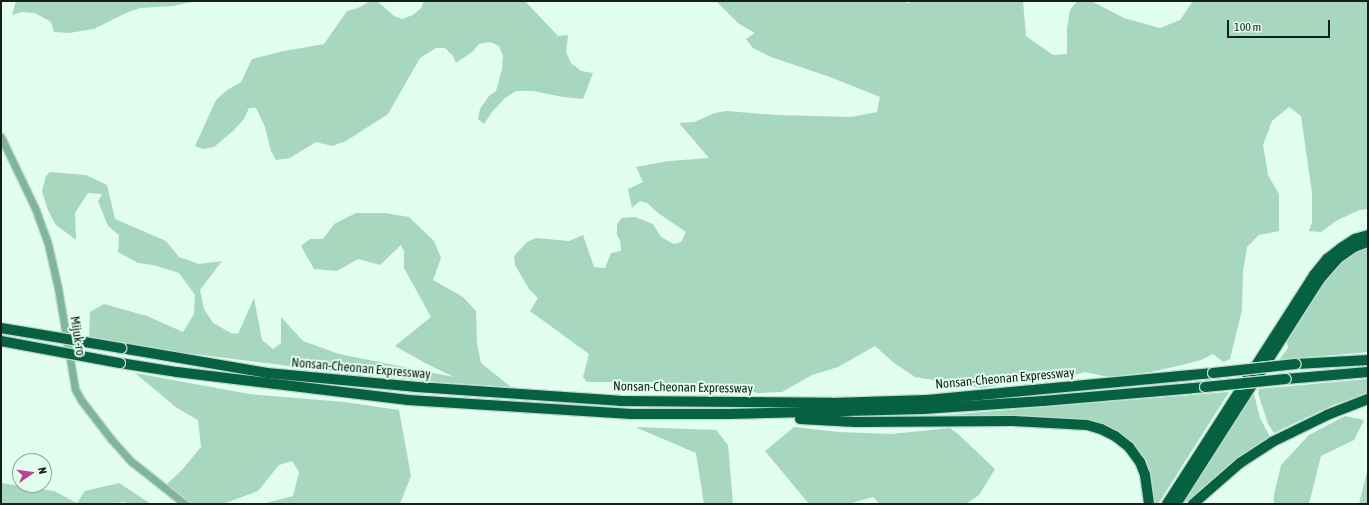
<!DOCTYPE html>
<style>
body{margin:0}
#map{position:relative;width:1369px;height:505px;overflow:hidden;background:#e1feef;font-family:"Asap Condensed",sans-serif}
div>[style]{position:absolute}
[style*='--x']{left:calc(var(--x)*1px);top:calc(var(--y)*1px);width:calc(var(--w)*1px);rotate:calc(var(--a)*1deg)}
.green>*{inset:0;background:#a8d7bf}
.roads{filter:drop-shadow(1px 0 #c0dacd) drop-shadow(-1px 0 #c0dacd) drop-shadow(0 1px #c0dacd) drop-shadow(0 -1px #c0dacd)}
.minor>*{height:7px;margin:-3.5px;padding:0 3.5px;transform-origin:3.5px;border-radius:3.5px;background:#7fb69b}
.highway>*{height:10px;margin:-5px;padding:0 5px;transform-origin:5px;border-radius:5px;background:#066142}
.bridges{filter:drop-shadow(1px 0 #c0dacd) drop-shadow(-1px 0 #c0dacd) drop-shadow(0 1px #c0dacd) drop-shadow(0 -1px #c0dacd)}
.highway-bridge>*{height:10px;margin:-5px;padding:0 5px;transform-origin:5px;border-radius:5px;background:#066142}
span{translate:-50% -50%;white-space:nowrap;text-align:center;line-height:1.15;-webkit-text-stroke:4px #e1feef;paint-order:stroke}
.street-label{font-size:13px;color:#13201a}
.frame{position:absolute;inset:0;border:2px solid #13201a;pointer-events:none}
.north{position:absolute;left:12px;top:453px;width:40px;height:40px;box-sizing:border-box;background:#e1feef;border:1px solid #8fa59a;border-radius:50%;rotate:77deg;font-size:11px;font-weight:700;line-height:16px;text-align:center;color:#13201a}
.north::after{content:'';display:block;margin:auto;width:14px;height:18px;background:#bc4294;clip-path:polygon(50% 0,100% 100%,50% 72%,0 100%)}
.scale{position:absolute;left:1227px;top:20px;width:103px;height:18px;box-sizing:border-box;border:2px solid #13201a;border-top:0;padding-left:5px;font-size:12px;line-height:14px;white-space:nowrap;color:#13201a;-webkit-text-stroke:3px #e1feef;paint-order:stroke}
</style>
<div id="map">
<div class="green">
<div style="clip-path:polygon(16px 1px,197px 1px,173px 6px,140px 8px,126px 13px,94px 29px,69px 33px,54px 32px,51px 22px,35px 13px,22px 12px,12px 15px)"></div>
<div style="clip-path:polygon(370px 1px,377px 1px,394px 16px,402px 19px,413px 15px,421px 8px,424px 1px,525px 1px,558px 36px,568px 35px,566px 52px,571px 63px,581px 71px,593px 73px,583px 99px,563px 97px,533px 91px,516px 91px,505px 98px,492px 112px,484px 124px,478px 119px,480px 109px,489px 96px,496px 91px,502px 69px,503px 56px,499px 46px,490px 42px,479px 44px,472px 52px,456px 63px,453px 56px,445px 48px,436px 48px,420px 58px,388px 114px,346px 141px,332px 146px,316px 142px,290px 158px,276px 160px,271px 151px,265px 127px,256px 108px,249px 108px,244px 119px,234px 130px,214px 147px,203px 149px,195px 146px,216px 100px,227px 90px,241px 82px,252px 59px,284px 51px,324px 44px,347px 11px,358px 8px)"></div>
<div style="clip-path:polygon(716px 1px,904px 1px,908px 3px,916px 1px,1023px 1px,1026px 36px,1053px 55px,1067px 54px,1067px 28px,1070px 10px,1077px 1px,1091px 1px,1124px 18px,1160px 28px,1180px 20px,1193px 1px,1368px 1px,1368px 209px,1359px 210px,1336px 221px,1321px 232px,1309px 231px,1312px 222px,1312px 193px,1301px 116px,1289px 107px,1272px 121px,1263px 145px,1268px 175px,1279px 194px,1279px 231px,1259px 235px,1247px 247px,1243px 271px,1242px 310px,1230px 359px,1223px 362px,1213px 354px,1201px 360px,1182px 365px,1151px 372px,1108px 377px,1085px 372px,1063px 378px,1047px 380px,1034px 371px,1006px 384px,981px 388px,915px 377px,894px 363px,875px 346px,838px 367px,812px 375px,782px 392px,757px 393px,729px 384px,706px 393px,688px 391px,671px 384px,652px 382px,587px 382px,583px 377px,589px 354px,530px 311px,538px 298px,529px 289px,515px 265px,514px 256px,527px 242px,536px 238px,569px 241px,583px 235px,594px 267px,605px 268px,611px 253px,621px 251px,620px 240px,617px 235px,617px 224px,622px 218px,635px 217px,653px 224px,661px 237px,674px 244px,681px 242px,686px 232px,658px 213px,647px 203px,640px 201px,632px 208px,628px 189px,643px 182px,636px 167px,669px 161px,709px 158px,679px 123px,694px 122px,715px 113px,726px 111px,777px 115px,851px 117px,877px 112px,880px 97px,830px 77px,771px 57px,753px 48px,746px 39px,755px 33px,738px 23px)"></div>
<div style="clip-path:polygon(50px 172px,86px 175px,107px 185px,115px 219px,166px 241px,179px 257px,199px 264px,222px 261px,200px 290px,204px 309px,213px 323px,231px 333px,238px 334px,254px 298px,262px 340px,273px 349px,281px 343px,281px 317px,303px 341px,339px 354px,454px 377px,427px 364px,395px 346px,431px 317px,404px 268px,404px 251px,401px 245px,380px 265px,358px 259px,337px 271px,314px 269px,301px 246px,310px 239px,323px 239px,334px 224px,356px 213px,385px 213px,409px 217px,434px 241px,441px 258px,433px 280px,463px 297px,476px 311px,477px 344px,481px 363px,511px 387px,437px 382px,313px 369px,170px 351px,89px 337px,90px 312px,104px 304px,147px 316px,183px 332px,194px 314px,195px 295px,179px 273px,153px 265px,138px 263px,118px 252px,119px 235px,108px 226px,98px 201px,102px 194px,88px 193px,75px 213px,76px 240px,55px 224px,48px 210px,42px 191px,46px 176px)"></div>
<div style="clip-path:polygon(1368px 245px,1368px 352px,1279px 360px,1288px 348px,1285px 333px,1334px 266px,1351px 253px)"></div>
<div style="clip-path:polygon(135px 373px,249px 394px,344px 402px,399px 410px,411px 476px,400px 504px,262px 504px,293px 496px,299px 472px,292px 461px,279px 465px,258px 491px,223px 504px,193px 504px,166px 485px,182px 470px,201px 447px,198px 420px,177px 408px)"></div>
<div style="clip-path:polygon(1368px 379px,1368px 393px,1333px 405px,1274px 433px,1268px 424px,1258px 393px,1259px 389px)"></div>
<div style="clip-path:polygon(1253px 390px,1260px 418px,1270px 437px,1231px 463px,1184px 504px,1177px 504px)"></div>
<div style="clip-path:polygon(1229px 392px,1158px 504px,1152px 504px,1153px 494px,1147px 471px,1106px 427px,909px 418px)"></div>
<div style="clip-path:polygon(1345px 416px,1364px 420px,1354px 440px,1321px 456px,1309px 504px,1274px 504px,1274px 495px,1281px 465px,1309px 435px)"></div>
<div style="clip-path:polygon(635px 427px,716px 430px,728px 445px,733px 504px,704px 504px,696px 453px)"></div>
<div style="clip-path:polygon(794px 427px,839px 432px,891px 434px,950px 428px,958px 434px,995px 469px,979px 495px,966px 504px,880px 504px,873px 497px,848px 504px,809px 504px,765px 451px)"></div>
<div style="clip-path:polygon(1368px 468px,1368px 504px,1359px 504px)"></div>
<div style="clip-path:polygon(1px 483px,54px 491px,77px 503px,85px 491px,119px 483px,151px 504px,130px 504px,123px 502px,113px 504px,7px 504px,1px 503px)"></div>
</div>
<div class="roads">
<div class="minor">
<div style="--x:1;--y:137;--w:79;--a:64.4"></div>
<div style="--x:35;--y:208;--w:38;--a:70"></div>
<div style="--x:48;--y:244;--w:45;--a:77.2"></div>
<div style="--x:58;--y:288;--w:102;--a:80.4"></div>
<div style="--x:75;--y:389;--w:13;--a:61"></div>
<div style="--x:81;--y:400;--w:49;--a:52.4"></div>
<div style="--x:111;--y:439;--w:31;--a:48"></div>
<div style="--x:132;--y:462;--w:68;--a:38.4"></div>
</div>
<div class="highway">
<div style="--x:121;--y:348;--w:148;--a:9.7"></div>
<div style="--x:267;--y:373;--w:151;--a:5.3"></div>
<div style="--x:417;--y:387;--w:203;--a:3.9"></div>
<div style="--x:620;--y:401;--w:212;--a:0.5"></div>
<div style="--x:832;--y:403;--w:95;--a:-1.8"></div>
<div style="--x:927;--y:400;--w:287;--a:-5.4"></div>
<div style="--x:120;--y:363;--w:58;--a:9"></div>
<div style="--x:177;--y:372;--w:233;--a:6.9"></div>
<div style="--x:408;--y:400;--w:224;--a:3.6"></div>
<div style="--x:632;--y:414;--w:97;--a:0"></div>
<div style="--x:729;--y:414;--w:194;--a:-1.5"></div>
<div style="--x:923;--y:409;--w:120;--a:-3.8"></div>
<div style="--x:1043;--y:401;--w:163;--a:-4.9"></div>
<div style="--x:1296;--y:364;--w:72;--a:-3.2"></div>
<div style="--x:1286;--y:379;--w:82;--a:-4.9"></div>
<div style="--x:800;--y:419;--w:55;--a:3.1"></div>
<div style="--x:855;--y:422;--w:158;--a:-0.4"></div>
<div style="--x:1013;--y:421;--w:74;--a:3.1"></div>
<div style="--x:1087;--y:425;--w:15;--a:16"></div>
<div style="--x:1101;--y:429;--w:16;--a:27"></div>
<div style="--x:1115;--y:436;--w:18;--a:38"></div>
<div style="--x:1129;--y:447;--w:19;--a:54"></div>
<div style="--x:1140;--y:462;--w:14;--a:69"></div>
<div style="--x:1145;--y:475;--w:29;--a:82"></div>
<div style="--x:1167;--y:504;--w:272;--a:-57.3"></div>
<div style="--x:1314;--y:275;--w:21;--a:-51"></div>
<div style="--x:1327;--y:259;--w:18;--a:-38"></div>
<div style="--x:1341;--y:248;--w:17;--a:-33"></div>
<div style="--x:1355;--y:239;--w:14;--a:-17"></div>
<div style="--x:1176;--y:504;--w:266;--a:-57.4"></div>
<div style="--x:1319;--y:280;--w:28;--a:-49"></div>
<div style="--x:1337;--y:259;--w:21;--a:-35"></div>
<div style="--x:1354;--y:247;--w:12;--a:-20"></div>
<div style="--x:1193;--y:504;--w:62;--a:-41.1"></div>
<div style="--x:1240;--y:463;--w:38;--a:-33"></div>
<div style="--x:1272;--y:442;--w:61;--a:-26.1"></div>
<div style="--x:1327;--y:415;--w:44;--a:-21.3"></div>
</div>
</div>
<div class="bridges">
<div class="highway-bridge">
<div style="--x:1;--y:328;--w:122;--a:9.5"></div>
<div style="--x:1;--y:341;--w:121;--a:10.5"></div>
<div style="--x:1213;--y:373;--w:83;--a:-6.2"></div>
<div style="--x:1205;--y:387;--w:81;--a:-5.6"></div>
</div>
</div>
<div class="street-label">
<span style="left:77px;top:336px;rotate:81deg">Mijuk-ro</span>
<span style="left:361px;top:369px;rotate:5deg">Nonsan-Cheonan Expressway</span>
<span style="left:1005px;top:379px;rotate:-5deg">Nonsan-Cheonan Expressway</span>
<span style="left:683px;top:388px;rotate:1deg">Nonsan-Cheonan Expressway</span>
</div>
<div class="frame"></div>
<div class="north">N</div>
<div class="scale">100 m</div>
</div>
